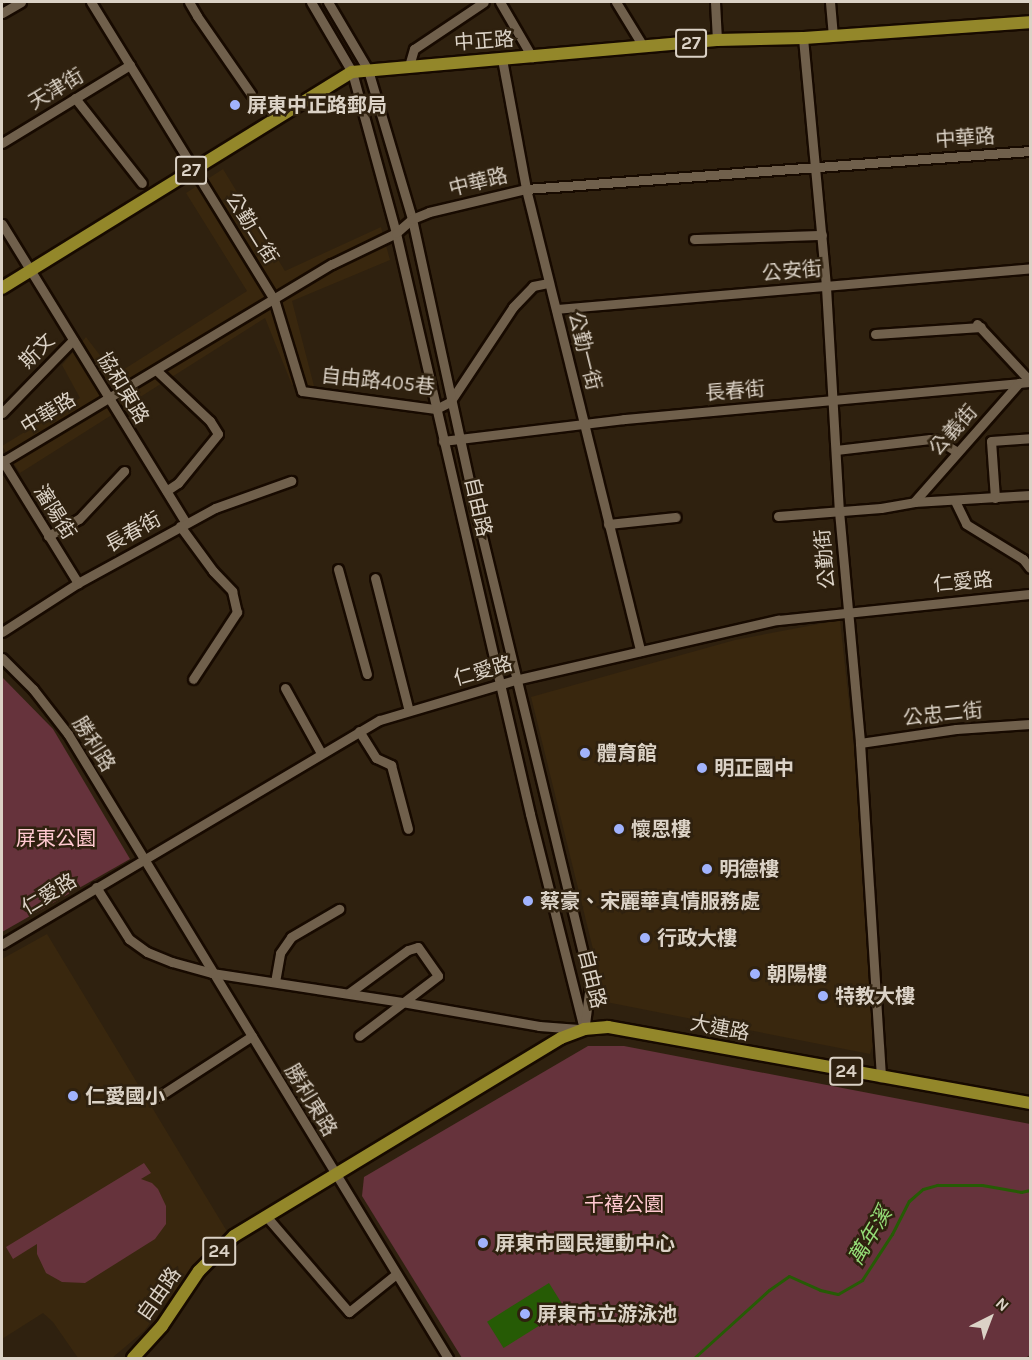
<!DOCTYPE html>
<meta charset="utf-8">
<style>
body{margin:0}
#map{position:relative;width:1032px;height:1360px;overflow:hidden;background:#2f210f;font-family:Karla,"Noto Sans TC",sans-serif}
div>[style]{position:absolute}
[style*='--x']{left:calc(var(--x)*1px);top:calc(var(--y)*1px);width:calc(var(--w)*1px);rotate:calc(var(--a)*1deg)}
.built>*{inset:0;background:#39270e}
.green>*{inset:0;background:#66333c}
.water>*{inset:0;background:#265b05;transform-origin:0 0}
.stream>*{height:3px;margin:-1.5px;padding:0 1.5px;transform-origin:1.5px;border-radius:1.5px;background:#265b05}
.roads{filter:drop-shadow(2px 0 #170a00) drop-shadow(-2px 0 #170a00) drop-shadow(0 2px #170a00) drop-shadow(0 -2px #170a00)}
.minor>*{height:9px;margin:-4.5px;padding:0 4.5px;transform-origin:4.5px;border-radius:4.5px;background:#70604c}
.major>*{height:12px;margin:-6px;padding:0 6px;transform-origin:6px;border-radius:6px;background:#93872a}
.dots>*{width:16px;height:16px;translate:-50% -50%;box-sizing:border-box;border:3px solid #2f210f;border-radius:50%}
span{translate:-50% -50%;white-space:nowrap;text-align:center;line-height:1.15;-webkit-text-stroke:5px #2f210f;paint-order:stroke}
.shield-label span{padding:2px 4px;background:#2f210f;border:2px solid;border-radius:4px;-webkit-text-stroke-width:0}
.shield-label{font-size:18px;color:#dbd2c6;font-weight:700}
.street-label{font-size:20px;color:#dbd2c6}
.poi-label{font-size:20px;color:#dbd2c6;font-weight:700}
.left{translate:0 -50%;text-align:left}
.park-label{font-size:20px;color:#ffc9d0}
.water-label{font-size:21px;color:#95dd77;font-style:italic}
.frame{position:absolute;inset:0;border:3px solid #dbd2c6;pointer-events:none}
.north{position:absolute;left:960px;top:1288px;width:60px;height:60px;-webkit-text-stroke:4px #2f210f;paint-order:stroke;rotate:42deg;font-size:16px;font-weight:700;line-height:24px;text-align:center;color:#dbd2c6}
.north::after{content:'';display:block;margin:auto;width:21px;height:27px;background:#dbd2c6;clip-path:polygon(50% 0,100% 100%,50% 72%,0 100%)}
</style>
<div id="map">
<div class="built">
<div style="clip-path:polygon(223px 169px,285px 271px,381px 227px,390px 260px,292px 301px,314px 386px,292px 385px,265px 318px,20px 473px,2px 446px,80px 398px,62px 365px,86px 337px,115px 375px,247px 291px,186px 193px)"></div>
<div style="clip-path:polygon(840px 620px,864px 840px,871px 943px,873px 1044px,870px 1054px,606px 1002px,531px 697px,735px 640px)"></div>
<div style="clip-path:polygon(47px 934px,228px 1233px,189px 1273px,144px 1331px,112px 1358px,78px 1358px,53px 1322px,43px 1313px,2px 1339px,2px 959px)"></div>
</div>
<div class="green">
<div style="clip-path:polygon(2px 677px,53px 729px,130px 859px,2px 932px)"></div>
<div style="clip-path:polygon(588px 1046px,624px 1046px,1030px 1124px,1030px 1355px,1025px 1358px,462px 1358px,362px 1196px,364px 1177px)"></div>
<div style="clip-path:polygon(144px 1163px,151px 1173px,141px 1179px,152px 1183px,158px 1189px,166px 1206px,166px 1224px,155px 1239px,85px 1283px,62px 1282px,46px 1273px,37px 1254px,37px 1244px,13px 1259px,6px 1247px)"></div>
</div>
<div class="water">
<div style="left:549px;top:1283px;width:31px;height:73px;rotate:58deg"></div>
</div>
<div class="stream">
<div style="--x:694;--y:1358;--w:101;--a:-42.2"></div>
<div style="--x:769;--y:1290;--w:24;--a:-35"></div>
<div style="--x:789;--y:1276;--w:34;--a:24"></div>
<div style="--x:820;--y:1290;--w:18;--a:13"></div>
<div style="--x:838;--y:1294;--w:28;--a:-30"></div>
<div style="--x:862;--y:1280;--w:55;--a:-56.9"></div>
<div style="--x:892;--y:1234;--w:37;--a:-63"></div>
<div style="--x:909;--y:1201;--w:18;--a:-41"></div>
<div style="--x:923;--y:1189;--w:15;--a:-16"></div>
<div style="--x:937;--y:1185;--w:45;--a:0"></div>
<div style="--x:982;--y:1185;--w:40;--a:10"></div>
<div style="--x:1021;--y:1192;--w:9;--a:-13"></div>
</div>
<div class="roads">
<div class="minor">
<div style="--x:91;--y:2;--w:349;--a:58.4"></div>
<div style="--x:274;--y:299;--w:96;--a:73.1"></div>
<div style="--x:302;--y:391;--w:135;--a:7.7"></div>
<div style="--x:436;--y:409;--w:16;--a:-27"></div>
<div style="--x:450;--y:402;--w:114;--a:-56.4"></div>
<div style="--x:513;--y:307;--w:29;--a:-46"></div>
<div style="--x:533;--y:286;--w:16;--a:-11"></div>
<div style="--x:189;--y:2;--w:16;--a:60"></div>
<div style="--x:197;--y:16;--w:95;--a:55.3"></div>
<div style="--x:311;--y:2;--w:81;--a:59.6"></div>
<div style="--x:352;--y:72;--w:167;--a:74.7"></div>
<div style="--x:396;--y:233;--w:596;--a:77.01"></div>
<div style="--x:530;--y:814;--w:222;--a:75.9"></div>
<div style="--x:328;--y:2;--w:79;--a:59.5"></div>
<div style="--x:368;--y:70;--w:155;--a:73.5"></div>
<div style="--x:412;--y:219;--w:295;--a:77.7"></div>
<div style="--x:475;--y:507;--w:491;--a:76.4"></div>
<div style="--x:590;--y:984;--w:40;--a:97.1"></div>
<div style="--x:500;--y:2;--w:64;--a:59.8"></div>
<div style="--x:616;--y:2;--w:52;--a:58.5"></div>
<div style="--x:715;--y:2;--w:38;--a:87"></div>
<div style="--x:830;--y:2;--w:34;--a:85"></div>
<div style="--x:2;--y:13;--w:22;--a:-30"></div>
<div style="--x:803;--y:38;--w:250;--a:84.7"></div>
<div style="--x:826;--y:287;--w:224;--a:86.7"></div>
<div style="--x:839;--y:511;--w:233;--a:84.8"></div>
<div style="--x:860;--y:743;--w:335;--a:86.4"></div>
<div style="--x:502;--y:59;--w:132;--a:79.5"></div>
<div style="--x:526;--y:189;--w:476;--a:76.1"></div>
<div style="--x:409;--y:66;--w:18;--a:-74"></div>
<div style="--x:414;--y:49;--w:84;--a:-33.9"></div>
<div style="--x:75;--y:98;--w:108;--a:51.8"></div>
<div style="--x:2;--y:143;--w:150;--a:-31.4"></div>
<div style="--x:2;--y:224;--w:351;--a:58.4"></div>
<div style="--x:694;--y:239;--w:128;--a:-1.8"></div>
<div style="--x:556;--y:309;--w:476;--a:-4.9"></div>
<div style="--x:977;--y:324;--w:78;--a:47.1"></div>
<div style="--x:875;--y:334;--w:106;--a:-3.8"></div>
<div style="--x:156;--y:370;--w:74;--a:43.4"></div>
<div style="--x:210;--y:421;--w:15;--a:58"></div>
<div style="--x:218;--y:434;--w:63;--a:129.2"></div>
<div style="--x:178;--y:483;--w:14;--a:146"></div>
<div style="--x:2;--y:413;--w:102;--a:-45.8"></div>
<div style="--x:443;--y:441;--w:182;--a:-6.9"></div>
<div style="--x:624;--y:419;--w:408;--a:-5.2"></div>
<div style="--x:836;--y:450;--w:95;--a:-6.7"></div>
<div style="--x:930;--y:439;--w:8;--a:7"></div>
<div style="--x:938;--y:440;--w:22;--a:32"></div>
<div style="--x:2;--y:460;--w:145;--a:58.3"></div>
<div style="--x:2;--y:462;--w:385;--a:-31"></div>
<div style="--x:332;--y:264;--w:71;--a:-25.8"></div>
<div style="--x:396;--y:233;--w:21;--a:-41"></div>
<div style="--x:412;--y:219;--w:18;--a:-22"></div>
<div style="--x:429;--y:212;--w:100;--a:-13.3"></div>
<div style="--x:526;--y:189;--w:505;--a:-4.31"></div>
<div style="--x:995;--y:498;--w:57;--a:-94"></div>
<div style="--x:991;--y:441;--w:39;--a:-4"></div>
<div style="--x:955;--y:501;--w:25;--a:64"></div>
<div style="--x:966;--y:524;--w:67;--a:31.6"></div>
<div style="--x:1023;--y:559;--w:11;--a:52"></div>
<div style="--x:914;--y:502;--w:159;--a:-48.6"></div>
<div style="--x:778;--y:516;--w:103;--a:-4.4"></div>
<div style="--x:881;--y:508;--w:34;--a:-10"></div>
<div style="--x:914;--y:502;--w:116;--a:-3.5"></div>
<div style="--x:608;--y:524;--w:68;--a:-5.9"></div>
<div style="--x:180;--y:526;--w:56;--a:53.7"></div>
<div style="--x:213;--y:571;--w:28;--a:46"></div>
<div style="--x:232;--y:591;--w:22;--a:77"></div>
<div style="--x:237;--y:612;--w:80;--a:123.3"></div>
<div style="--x:48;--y:536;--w:35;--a:-29"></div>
<div style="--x:79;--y:519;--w:66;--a:-46.8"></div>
<div style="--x:338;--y:569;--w:109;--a:74.6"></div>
<div style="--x:375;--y:578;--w:137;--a:75.7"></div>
<div style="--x:2;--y:632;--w:90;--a:-32.8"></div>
<div style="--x:78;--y:583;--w:156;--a:-28.7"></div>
<div style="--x:215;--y:508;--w:81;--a:-19.6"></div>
<div style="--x:2;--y:658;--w:44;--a:45"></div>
<div style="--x:33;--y:689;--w:57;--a:52.1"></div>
<div style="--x:68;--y:734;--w:731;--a:58.66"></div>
<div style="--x:285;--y:688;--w:74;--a:61"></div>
<div style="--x:359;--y:731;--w:32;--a:58"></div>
<div style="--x:376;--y:758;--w:17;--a:25"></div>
<div style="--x:391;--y:765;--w:66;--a:75.1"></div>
<div style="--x:860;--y:743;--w:97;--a:-8.3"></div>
<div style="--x:956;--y:729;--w:74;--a:-3.9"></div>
<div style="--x:96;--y:887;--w:62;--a:57.6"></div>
<div style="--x:129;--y:939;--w:22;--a:36"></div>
<div style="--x:147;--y:952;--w:27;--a:22"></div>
<div style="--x:172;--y:962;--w:41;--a:15.4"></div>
<div style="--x:212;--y:973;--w:192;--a:8.7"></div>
<div style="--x:402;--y:1002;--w:139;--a:9.9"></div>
<div style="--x:539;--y:1026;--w:40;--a:4.3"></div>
<div style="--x:2;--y:944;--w:439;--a:-30.7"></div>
<div style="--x:380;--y:720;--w:141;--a:-16.5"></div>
<div style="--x:515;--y:680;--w:270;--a:-12.9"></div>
<div style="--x:778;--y:620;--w:253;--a:-5.9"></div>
<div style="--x:275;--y:982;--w:29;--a:-80"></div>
<div style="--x:280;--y:953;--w:19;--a:-55"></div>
<div style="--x:291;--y:937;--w:56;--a:-30.3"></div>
<div style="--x:349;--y:993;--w:73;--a:-36.1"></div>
<div style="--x:408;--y:950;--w:10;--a:-17"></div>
<div style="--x:418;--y:947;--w:35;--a:55"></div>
<div style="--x:438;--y:976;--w:99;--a:142.8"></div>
<div style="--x:158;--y:1097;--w:112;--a:-33"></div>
<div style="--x:266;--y:1216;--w:127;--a:49.2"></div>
<div style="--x:349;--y:1312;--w:59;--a:-38.8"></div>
</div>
<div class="major">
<div style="--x:2;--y:288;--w:411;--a:-31.7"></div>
<div style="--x:352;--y:72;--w:366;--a:-5"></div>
<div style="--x:717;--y:40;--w:86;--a:-1.3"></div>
<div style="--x:803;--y:38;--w:228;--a:-4"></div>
<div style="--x:133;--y:1358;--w:43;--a:-47.8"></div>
<div style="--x:162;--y:1326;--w:66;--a:-56.1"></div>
<div style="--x:199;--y:1271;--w:49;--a:-45"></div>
<div style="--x:234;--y:1236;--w:382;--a:-31.2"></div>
<div style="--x:561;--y:1038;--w:25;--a:-21"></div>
<div style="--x:584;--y:1029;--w:24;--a:-5"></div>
<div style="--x:608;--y:1027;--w:429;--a:10.2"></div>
</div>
</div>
<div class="dots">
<div style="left:235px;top:105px;background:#a1b3fd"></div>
<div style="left:585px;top:753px;background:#a1b3fd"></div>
<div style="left:702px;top:768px;background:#a1b3fd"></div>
<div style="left:619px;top:829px;background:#a1b3fd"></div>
<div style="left:707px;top:869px;background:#a1b3fd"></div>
<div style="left:528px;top:901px;background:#a1b3fd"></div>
<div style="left:645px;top:938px;background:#a1b3fd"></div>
<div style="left:755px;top:974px;background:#a1b3fd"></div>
<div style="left:823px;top:996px;background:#a1b3fd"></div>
<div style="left:73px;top:1096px;background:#a1b3fd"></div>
<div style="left:483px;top:1243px;background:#a1b3fd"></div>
<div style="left:525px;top:1314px;background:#a1b3fd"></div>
</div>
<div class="shield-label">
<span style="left:691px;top:43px">27</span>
<span style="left:191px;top:170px">27</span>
<span style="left:846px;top:1071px">24</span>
<span style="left:219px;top:1251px">24</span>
</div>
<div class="street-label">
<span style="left:484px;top:41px;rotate:-4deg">中正路</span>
<span style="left:56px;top:89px;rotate:-31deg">天津街</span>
<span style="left:965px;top:138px;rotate:-4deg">中華路</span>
<span style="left:478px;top:182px;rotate:-14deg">中華路</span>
<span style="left:252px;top:228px;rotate:58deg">公勤二街</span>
<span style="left:792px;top:271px;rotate:-5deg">公安街</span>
<span style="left:37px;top:351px;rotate:-45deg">斯文</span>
<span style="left:585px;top:351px;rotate:76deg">公勤一街</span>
<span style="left:378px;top:381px;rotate:6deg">自由路405巷</span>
<span style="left:123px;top:388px;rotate:59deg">協和東路</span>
<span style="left:735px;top:391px;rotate:-5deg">長春街</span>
<span style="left:48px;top:413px;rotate:-31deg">中華路</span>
<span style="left:953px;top:430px;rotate:-48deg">公義街</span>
<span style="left:478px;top:507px;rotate:77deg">自由路</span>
<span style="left:55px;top:512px;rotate:58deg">瀋陽街</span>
<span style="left:133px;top:532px;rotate:-29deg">長春街</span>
<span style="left:825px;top:559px;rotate:-95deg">公勤街</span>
<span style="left:963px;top:582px;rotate:-5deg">仁愛路</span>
<span style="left:483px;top:671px;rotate:-16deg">仁愛路</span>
<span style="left:943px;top:714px;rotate:-6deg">公忠二街</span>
<span style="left:94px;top:744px;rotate:58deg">勝利路</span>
<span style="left:49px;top:894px;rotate:-31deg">仁愛路</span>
<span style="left:592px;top:979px;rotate:76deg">自由路</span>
<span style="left:720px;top:1028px;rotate:11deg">大連路</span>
<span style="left:311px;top:1100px;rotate:59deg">勝利東路</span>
<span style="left:159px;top:1294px;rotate:-55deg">自由路</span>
</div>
<div class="poi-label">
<span class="left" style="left:247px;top:105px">屏東中正路郵局</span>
<span class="left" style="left:597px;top:753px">體育館</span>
<span class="left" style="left:714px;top:768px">明正國中</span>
<span class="left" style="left:631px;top:829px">懷恩樓</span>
<span class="left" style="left:719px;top:869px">明德樓</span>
<span class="left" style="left:540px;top:901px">蔡豪、宋麗華真情服務處</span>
<span class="left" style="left:657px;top:938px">行政大樓</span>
<span class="left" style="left:767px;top:974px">朝陽樓</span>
<span class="left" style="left:835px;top:996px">特教大樓</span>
<span class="left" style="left:85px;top:1096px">仁愛國小</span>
<span class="left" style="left:495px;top:1243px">屏東市國民運動中心</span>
<span class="left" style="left:537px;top:1314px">屏東市立游泳池</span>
</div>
<div class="park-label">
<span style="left:56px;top:838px">屏東公園</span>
<span style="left:624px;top:1204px">千禧公園</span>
</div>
<div class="water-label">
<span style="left:870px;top:1236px;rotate:-59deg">萬年溪</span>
</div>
<div class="frame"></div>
<div class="north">N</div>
</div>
